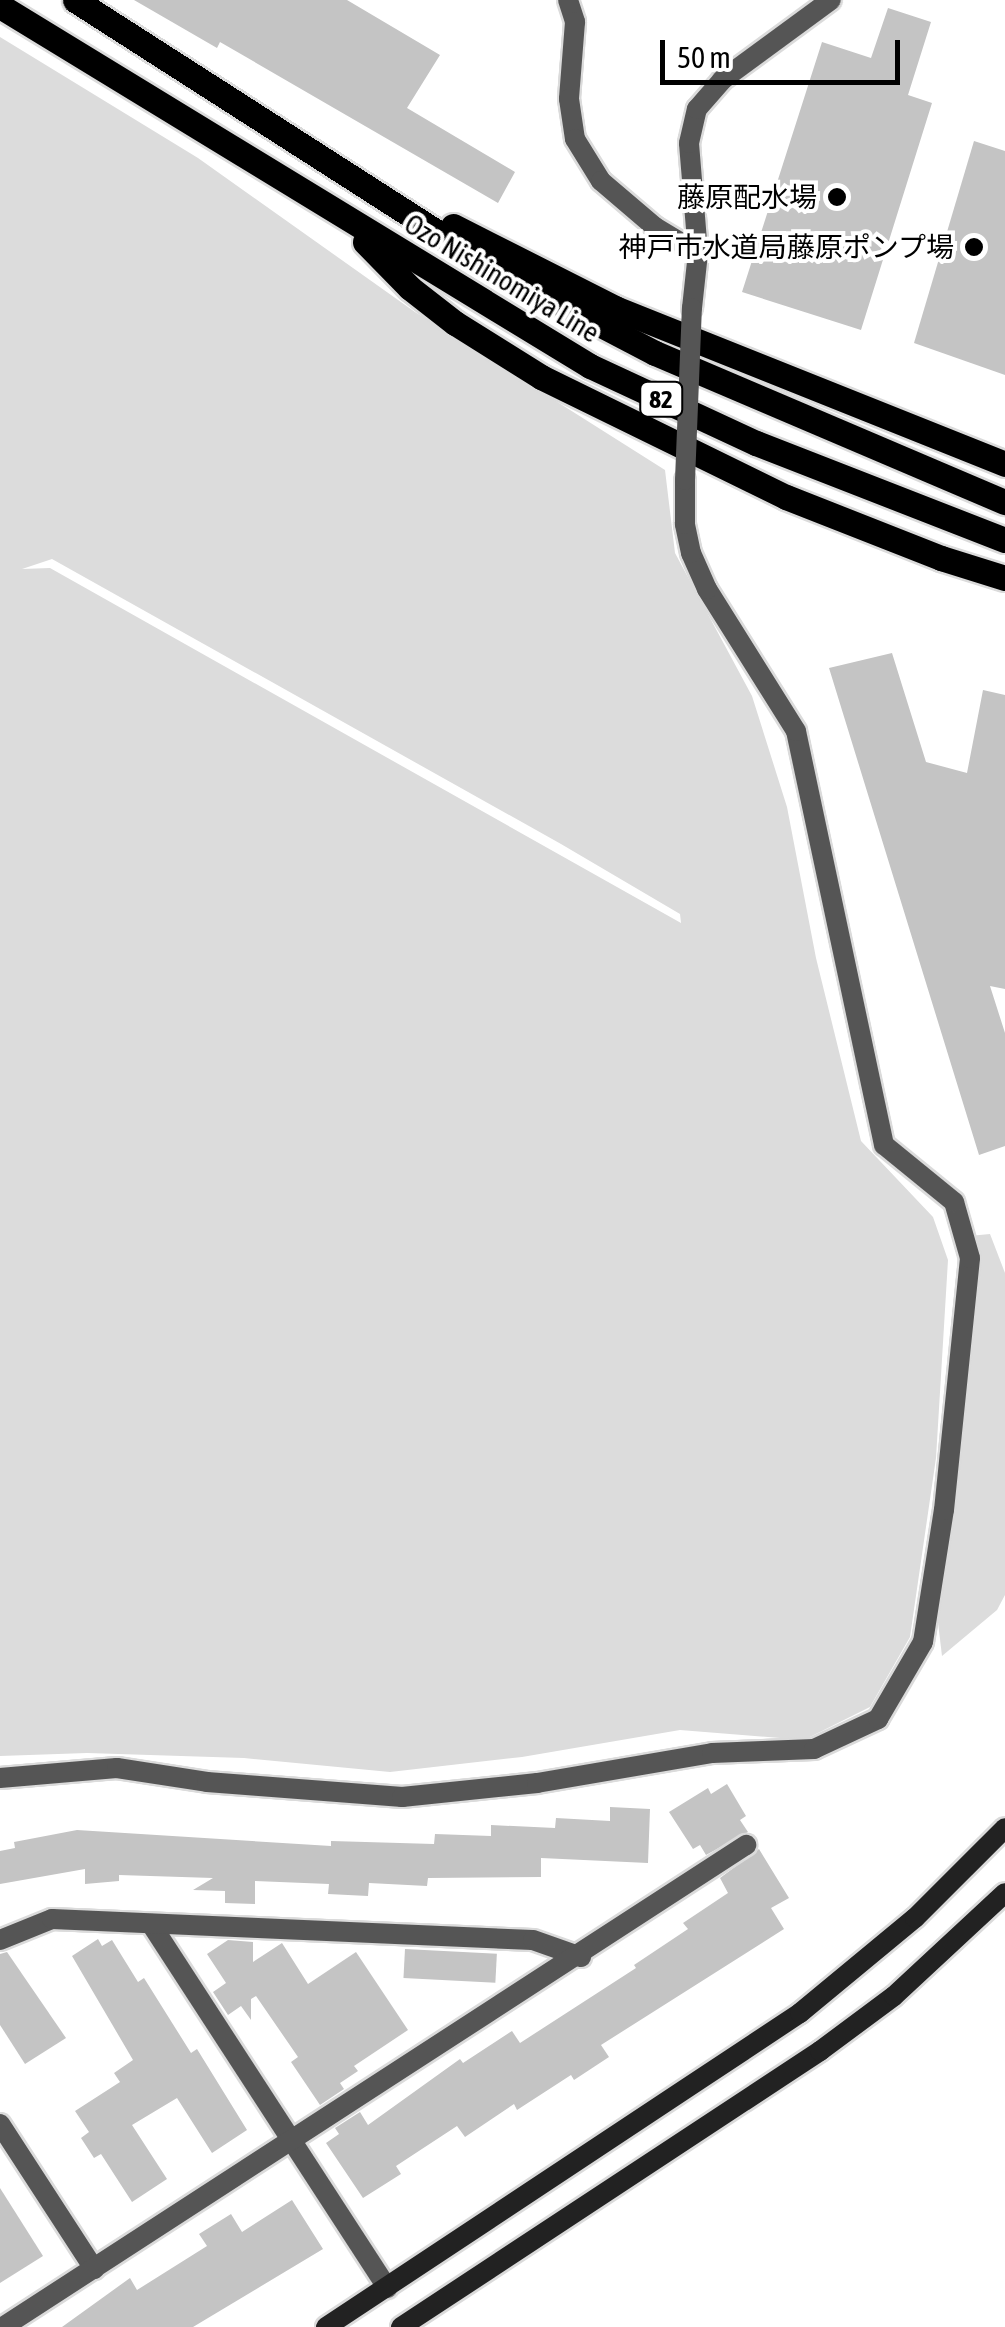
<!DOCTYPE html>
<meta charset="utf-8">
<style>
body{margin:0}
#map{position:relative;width:1005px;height:2327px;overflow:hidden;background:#fff;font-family:"Asap Condensed","Noto Sans JP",sans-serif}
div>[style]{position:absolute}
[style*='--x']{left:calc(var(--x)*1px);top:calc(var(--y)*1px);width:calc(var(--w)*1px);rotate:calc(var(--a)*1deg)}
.green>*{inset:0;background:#dcdcdc}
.building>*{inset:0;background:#c4c4c4;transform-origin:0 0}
.roads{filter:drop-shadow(2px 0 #dbdbdb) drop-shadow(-2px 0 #dbdbdb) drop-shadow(0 2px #dbdbdb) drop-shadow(0 -2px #dbdbdb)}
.street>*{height:20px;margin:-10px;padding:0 10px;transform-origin:10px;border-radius:10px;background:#555}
.secondary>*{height:20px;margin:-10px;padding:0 10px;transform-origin:10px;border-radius:10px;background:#222}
.primary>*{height:25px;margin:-12.5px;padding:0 12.5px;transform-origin:12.5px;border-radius:12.5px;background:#000}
.street-bridge>*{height:20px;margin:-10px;padding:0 10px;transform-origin:10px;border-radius:10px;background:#555}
.dots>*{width:28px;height:28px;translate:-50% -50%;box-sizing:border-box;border:5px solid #fff;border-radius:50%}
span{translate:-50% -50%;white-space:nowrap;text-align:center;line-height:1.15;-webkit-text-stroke:8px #fff;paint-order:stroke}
.shield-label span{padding:2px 8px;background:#fff;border:2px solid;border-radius:8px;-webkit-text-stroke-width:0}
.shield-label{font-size:25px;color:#000;font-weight:700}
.poi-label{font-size:28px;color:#000}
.right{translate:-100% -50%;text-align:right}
.street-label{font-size:28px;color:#000}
.scale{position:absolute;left:660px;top:40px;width:240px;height:45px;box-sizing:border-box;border:5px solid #000;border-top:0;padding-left:12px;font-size:30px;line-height:35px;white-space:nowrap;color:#000;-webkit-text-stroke:8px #fff;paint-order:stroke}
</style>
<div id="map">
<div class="green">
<div style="clip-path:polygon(evenodd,0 37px,198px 158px,415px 312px,665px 470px,675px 553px,752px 696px,787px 807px,816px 958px,861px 1141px,933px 1217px,948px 1260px,936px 1458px,910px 1637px,870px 1707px,804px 1740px,680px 1730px,522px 1757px,390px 1772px,244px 1758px,87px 1753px,0 1756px,0 37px,52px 559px,561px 844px,680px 914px,681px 923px,50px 568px,22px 569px,52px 559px)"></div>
<div style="clip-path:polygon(990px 1234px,1005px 1273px,1005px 1595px,997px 1610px,942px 1656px,937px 1614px,969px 1236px)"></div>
</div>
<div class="building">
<div style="clip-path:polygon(134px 0,347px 0,440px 55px,407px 108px,515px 172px,498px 203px,220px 42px,217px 48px)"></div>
<div style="clip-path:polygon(888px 8px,931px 22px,908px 95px,932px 103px,861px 330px,742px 292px,822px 42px,871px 58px)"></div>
<div style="clip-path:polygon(974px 141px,1005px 151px,1005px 375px,914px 343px)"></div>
<div style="clip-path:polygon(892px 653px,926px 762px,967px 773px,983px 690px,1005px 695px,1005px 989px,990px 986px,1005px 1033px,1005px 1146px,979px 1155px,829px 668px)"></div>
<div style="clip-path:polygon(727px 1784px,746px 1816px,740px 1820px,748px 1832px,706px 1855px,700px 1845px,693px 1849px,669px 1812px,708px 1788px,711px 1794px)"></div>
<div style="clip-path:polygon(610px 1807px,650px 1809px,648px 1863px,541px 1858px,541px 1877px,428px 1878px,427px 1886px,369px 1883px,368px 1896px,328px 1894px,329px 1884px,255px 1881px,255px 1904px,225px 1903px,225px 1891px,193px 1890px,213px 1878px,119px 1875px,119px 1881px,85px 1884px,85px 1869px,0 1884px,0 1851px,15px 1848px,14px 1842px,77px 1830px,331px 1846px,331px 1841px,434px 1844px,435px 1834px,491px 1836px,491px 1825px,555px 1828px,556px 1818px,610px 1821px)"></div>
<div style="clip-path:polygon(759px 1849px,789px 1898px,771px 1908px,784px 1929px,601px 2045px,609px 2057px,574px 2080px,571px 2075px,517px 2110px,514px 2104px,465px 2137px,457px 2126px,396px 2166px,401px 2174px,363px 2198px,326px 2143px,339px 2134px,335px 2128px,360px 2112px,368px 2125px,460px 2059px,463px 2063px,512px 2031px,520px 2043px,636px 1968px,634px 1965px,688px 1929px,683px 1923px,728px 1893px,720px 1878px)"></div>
<div style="clip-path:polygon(98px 1939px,102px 1946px,112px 1940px,138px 1982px,144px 1978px,191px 2053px,197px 2049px,247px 2130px,212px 2153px,177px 2098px,132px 2125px,167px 2179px,132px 2202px,101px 2154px,94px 2158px,81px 2138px,89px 2132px,75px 2111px,120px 2082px,114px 2073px,133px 2060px,72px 1956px)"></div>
<div style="clip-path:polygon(228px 1940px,253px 1942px,253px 1962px,282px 1943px,308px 1984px,356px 1952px,408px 2030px,354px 2066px,358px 2071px,340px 2083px,344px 2089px,320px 2105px,291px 2062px,298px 2057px,256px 1996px,251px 1999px,251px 2020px,241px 2006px,228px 2015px,213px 1992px,226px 1983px,207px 1954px)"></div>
<div style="left:405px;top:1949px;width:92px;height:29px;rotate:3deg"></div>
<div style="clip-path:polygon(7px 1952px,66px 2038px,25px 2064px,0 2025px,0 1954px)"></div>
<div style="clip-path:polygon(0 2188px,43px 2256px,0 2283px)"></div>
<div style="clip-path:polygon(292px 2200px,323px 2249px,193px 2327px,62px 2327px,130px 2278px,137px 2290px,207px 2246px,199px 2234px,231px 2214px,242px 2232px)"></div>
</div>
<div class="roads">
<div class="street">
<div style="--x:568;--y:0;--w:23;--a:72"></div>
<div style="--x:575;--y:22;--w:77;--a:94.5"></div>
<div style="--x:569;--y:99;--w:40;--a:81.5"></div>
<div style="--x:575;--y:139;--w:49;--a:58.2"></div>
<div style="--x:601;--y:181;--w:71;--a:40.4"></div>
<div style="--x:655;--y:227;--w:50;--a:31.2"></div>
<div style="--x:692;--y:308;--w:55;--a:-83.8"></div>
<div style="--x:698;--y:253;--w:110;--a:-94.7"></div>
<div style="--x:689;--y:143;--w:35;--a:-77"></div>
<div style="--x:697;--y:109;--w:38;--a:-49"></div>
<div style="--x:722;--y:80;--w:135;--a:-36.3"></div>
<div style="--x:0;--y:1778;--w:117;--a:-4.9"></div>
<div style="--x:117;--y:1768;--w:91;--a:8.8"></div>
<div style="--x:207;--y:1782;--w:196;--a:4.4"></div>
<div style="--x:402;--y:1797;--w:136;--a:-5.9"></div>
<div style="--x:537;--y:1783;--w:178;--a:-9.7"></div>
<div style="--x:712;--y:1753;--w:102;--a:-2.2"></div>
<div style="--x:814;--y:1749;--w:71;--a:-25.1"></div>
<div style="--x:878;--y:1719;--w:89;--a:-59.7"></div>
<div style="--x:923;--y:1642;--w:134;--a:-81"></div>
<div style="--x:944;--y:1510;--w:253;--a:-84.1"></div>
<div style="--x:970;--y:1258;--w:58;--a:-105.9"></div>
<div style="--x:954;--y:1202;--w:90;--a:-140.8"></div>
<div style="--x:884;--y:1145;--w:423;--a:-102"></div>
<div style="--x:796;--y:731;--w:168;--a:-122.1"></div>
<div style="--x:707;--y:589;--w:39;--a:-114"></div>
<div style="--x:691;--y:553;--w:30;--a:-102"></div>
<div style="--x:685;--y:524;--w:44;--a:-90"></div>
<div style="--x:151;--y:1924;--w:434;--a:57"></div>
<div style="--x:0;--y:1940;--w:56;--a:-22"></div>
<div style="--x:52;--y:1919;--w:481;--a:2.5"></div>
<div style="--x:533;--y:1940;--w:51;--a:19.5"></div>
<div style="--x:0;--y:2124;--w:173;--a:57"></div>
<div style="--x:3;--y:2327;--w:886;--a:-32.97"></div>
</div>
<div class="secondary">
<div style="--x:326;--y:2327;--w:569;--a:-33.52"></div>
<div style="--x:800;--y:2013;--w:149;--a:-39.6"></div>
<div style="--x:915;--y:1918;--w:127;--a:-45"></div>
<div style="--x:401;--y:2327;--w:502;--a:-33.37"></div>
<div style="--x:820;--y:2051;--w:92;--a:-36.6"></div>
<div style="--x:894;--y:1996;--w:151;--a:-42.9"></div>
</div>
<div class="primary">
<div style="--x:75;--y:0;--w:500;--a:32.67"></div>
<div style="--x:496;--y:270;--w:179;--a:27.6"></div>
<div style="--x:655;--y:353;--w:380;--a:23.1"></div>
<div style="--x:0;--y:6;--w:691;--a:31.39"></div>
<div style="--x:590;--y:366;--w:183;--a:24.9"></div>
<div style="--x:756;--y:443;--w:267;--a:21.3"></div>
<div style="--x:453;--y:226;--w:182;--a:26.8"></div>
<div style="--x:615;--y:308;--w:420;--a:21.8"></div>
<div style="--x:365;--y:242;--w:64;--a:45.6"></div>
<div style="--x:410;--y:288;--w:57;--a:37.9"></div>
<div style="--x:455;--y:323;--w:102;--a:32.1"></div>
<div style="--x:541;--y:377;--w:273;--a:26.1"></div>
<div style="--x:786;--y:497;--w:167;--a:21.5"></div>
<div style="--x:941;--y:558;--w:67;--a:17.4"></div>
</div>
</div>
<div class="street-bridge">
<div style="--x:685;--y:480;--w:172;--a:-87.7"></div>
</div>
<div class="dots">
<div style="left:837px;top:197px;background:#000"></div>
<div style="left:974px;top:247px;background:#000"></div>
</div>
<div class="shield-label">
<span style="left:661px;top:399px">82</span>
</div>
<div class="poi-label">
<span class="right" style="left:817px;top:197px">藤原配水場</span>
<span class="right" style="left:954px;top:247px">神戸市水道局藤原ポンプ場</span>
</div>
<div class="street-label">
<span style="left:502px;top:278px;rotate:31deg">Ozo Nishinomiya Line</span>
</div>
<div class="scale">50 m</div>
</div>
